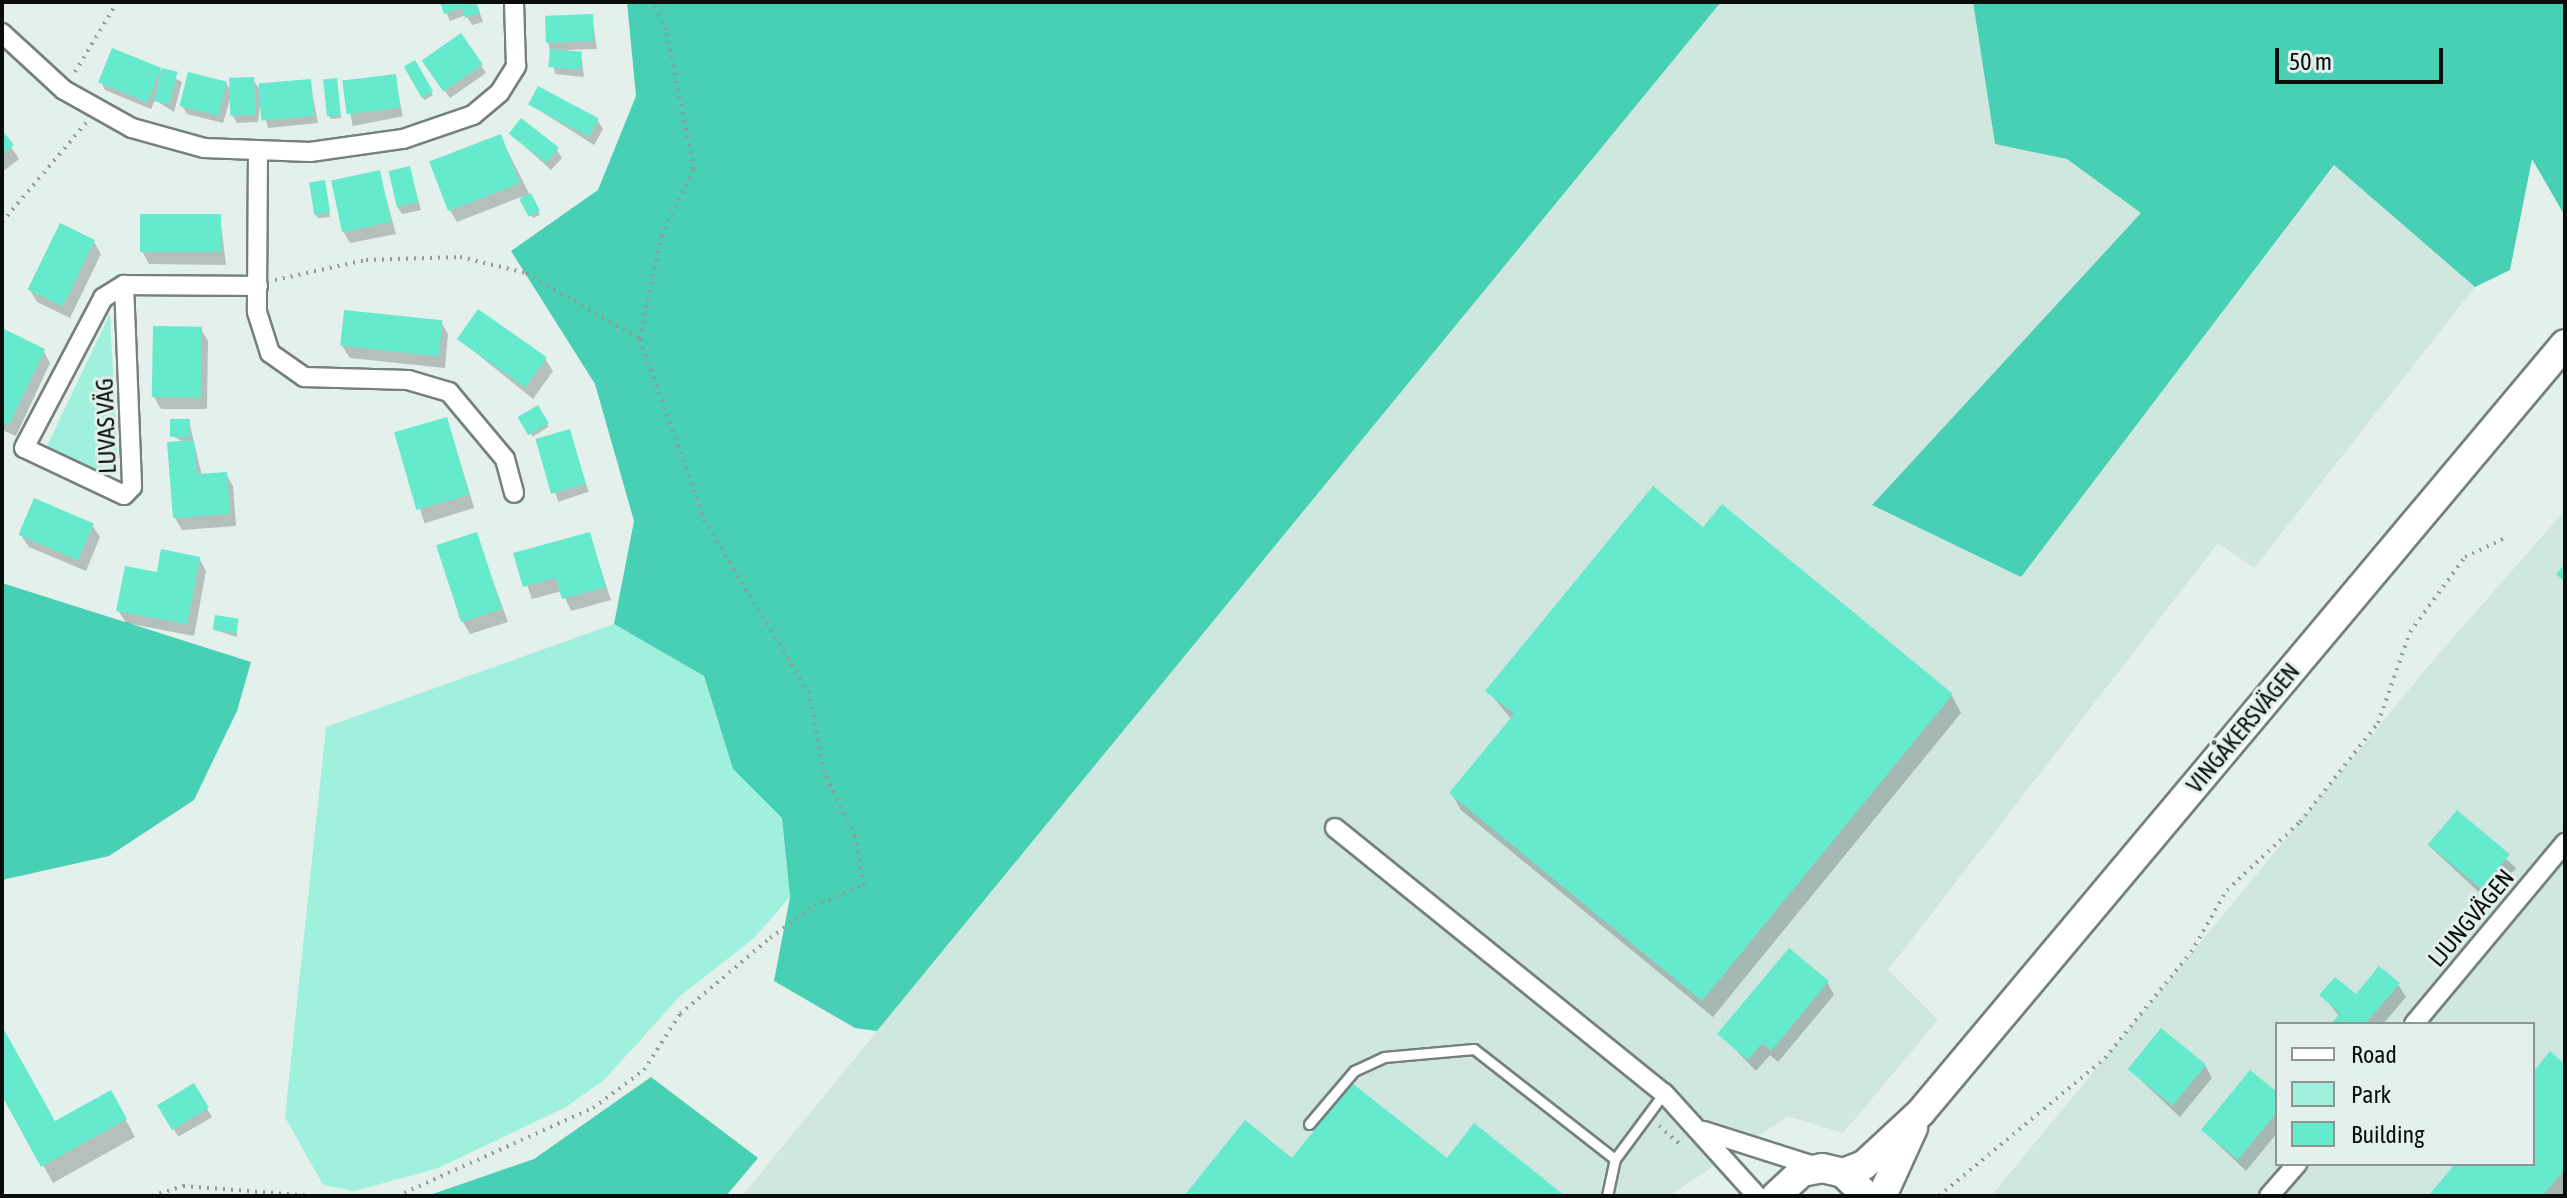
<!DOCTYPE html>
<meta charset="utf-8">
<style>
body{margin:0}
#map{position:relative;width:2567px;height:1198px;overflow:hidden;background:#e3f0ec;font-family:"Asap Condensed",sans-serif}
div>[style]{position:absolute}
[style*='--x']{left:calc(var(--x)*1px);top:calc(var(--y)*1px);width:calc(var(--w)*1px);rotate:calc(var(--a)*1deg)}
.built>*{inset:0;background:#d0e7e0}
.green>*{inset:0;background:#9ff0dc}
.forest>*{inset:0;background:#48d0b5}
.shadow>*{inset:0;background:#0003;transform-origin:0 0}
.building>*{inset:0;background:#66eacd;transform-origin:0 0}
.path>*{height:4px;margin-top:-2px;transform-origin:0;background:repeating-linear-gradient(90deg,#919b98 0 2px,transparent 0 8px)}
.roads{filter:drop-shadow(2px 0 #75817e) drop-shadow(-2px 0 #75817e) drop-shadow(0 2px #75817e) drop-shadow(0 -2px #75817e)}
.lane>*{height:9px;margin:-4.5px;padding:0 4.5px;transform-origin:4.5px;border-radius:4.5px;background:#fff}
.street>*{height:18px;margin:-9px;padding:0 9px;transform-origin:9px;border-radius:9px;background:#fff}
.primary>*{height:28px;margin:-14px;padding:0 14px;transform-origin:14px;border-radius:14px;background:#fff}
span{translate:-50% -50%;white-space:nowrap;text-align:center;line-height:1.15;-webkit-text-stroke:6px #e3f0ec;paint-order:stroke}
.street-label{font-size:24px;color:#090e0d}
.frame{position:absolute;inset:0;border:4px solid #090e0d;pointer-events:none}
.legend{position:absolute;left:2275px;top:1022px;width:260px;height:144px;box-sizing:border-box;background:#e3f0ec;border:2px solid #8c9693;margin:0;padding:10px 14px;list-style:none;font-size:24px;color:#090e0d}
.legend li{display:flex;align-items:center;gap:16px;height:40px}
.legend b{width:40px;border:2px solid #8c9693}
.scale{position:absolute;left:2275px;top:48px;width:168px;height:36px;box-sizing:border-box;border:4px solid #090e0d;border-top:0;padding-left:10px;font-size:24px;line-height:28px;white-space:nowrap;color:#090e0d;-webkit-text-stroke:6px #e3f0ec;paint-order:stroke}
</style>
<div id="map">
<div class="built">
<div style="clip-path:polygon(1721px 2px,1973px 2px,1995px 144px,2067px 159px,2142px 213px,1872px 505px,2021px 576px,2335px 165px,2475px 287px,2254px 568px,2218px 543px,1888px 970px,1938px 1020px,1843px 1133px,1788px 1116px,1669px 1196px,742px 1196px)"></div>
<div style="clip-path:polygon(evenodd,2565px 510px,2565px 1196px,1991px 1196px,2436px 657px,2565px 510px,2277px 1024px,2533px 1024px,2533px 1164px,2277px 1164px,2277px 1024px)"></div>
</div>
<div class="green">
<div style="clip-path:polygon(110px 314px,118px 471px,108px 476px,47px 446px)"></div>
<div style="clip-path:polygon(614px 624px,704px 676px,733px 769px,782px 818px,790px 897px,754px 938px,679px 997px,604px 1080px,566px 1107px,438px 1168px,355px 1191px,323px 1185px,285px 1117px,326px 727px)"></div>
</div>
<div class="forest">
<div style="clip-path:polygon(627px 2px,1721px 2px,877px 1031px,855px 1028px,774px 981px,790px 897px,782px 818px,733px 769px,704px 676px,614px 624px,634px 521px,595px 384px,511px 251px,598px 190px,636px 96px)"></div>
<div style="clip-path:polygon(1973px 2px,2565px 2px,2565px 216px,2532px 159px,2510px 270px,2475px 287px,2334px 165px,2021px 577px,1872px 505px,2141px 213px,2067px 159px,1995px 144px)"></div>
<div style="clip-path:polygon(2px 583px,251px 662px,237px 711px,194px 800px,109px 856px,2px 880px)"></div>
<div style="clip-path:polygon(651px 1077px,758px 1158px,726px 1196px,427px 1196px,534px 1159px)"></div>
</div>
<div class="shadow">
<div style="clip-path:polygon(442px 2px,476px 2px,483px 22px,472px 25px,466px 15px,450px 21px)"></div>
<div style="clip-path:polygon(592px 16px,597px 49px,566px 50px,581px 54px,584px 77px,555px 74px,548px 42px)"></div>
<div style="left:415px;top:63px;width:37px;height:10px;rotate:61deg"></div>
<div style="clip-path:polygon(481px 65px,486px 73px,450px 98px,429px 69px)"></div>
<div style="clip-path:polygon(160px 70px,182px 82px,174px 112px,155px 100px,151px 109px,105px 90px,101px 82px)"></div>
<div style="left:395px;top:76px;width:41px;height:51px;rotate:79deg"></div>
<div style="clip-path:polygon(253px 79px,261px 93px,310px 82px,318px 123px,268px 128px,261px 98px,258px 122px,237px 123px,232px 115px)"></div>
<div style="clip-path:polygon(336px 80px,341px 118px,331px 119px,329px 116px)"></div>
<div style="clip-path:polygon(226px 83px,232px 93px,223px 123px,187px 114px,182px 106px)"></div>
<div style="clip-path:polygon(531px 105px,598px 121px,603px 129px,594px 145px)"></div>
<div style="clip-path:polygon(2px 133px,19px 159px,2px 172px)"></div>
<div style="clip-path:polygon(511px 134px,557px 150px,562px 158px,551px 170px)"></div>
<div style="clip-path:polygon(500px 136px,540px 215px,533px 218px,521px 197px,457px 222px,450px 210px)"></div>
<div style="clip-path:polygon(409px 168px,421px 210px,402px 214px,397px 206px)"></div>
<div style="clip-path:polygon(379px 172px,396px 234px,350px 243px,343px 231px)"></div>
<div style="clip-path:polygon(325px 186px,330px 217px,318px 218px,316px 215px)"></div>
<div style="clip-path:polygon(220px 216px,226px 265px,149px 264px,142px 251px)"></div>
<div style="clip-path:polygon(94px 242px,101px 254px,70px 318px,37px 302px,30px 290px)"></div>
<div style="clip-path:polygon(441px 322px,448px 334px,445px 368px,350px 358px,342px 346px)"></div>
<div style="clip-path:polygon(201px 329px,208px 341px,207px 409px,161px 409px,154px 397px)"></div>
<div style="clip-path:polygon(2px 331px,43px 350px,50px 363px,16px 436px,2px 430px)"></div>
<div style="clip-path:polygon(460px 340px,545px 359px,553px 371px,533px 399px)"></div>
<div style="left:537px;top:408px;width:22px;height:19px;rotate:58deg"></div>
<div style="left:447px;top:419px;width:93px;height:52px;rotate:73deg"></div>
<div style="clip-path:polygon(189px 421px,202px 476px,226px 474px,233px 486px,236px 526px,182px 530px,175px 518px,186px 443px,172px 436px)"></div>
<div style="left:569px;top:431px;width:64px;height:32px;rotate:72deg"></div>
<div style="clip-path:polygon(92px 525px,100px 537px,86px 571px,29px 547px,21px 535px)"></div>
<div style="clip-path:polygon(1703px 530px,1952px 696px,1961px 713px,1713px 1017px,1461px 810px,1452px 794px,1512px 720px,1488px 691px)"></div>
<div style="clip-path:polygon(589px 534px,611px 600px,571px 611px,562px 591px,532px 599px,516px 554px)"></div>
<div style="clip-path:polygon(476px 535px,508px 622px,470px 634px,463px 622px)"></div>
<div style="clip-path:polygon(199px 558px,206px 571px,194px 636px,126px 623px,118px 610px)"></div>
<div style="clip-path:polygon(237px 621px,237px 637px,215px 630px)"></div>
<div style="left:2457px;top:813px;width:81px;height:43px;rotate:43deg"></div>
<div style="clip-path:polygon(1827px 982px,1834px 995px,1778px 1062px,1770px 1055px,1756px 1071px,1720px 1034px)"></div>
<div style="clip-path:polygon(2398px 984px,2406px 997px,2383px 1024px,2333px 1024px,2340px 1017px,2322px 995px,2356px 997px)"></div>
<div style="clip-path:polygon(2px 1030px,54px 1124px,111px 1093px,135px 1137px,53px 1183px,2px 1091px)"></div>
<div style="clip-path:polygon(2205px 1065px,2212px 1078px,2180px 1117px,2130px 1070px)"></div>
<div style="clip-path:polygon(2565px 1066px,2565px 1196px,2431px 1196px,2458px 1164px,2533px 1164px,2533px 1075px)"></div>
<div style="left:194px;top:1086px;width:36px;height:39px;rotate:60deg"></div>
<div style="clip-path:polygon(2277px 1095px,2277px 1133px,2246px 1171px,2204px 1131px)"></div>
</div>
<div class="building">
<div style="clip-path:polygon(440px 2px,476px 2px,480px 13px,465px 18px,462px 8px,444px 14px)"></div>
<div style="left:593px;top:14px;width:27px;height:48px;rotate:88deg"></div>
<div style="left:461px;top:33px;width:38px;height:48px;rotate:55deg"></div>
<div style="left:112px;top:48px;width:53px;height:37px;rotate:22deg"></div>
<div style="left:550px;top:49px;width:32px;height:18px;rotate:5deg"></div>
<div style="left:415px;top:60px;width:36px;height:13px;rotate:60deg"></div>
<div style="left:162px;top:68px;width:16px;height:34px;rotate:14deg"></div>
<div style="left:188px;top:72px;width:40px;height:35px;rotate:14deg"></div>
<div style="left:396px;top:74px;width:34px;height:54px;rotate:83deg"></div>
<div style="left:254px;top:77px;width:38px;height:25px;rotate:88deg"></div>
<div style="left:337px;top:78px;width:37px;height:14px;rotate:84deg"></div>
<div style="left:311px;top:79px;width:37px;height:53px;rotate:85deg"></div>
<div style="left:538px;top:86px;width:69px;height:21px;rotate:28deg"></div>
<div style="left:521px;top:118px;width:48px;height:20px;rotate:38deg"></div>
<div style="clip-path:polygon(2px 130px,14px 145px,2px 154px)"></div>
<div style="left:501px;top:134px;width:53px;height:77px;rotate:69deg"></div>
<div style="left:410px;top:166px;width:37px;height:22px;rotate:77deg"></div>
<div style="left:380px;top:170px;width:53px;height:50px;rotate:78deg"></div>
<div style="left:325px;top:180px;width:33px;height:16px;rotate:81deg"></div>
<div style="left:531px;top:193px;width:20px;height:13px;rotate:63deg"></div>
<div style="left:140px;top:214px;width:81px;height:38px"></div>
<div style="left:60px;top:223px;width:39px;height:74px;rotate:26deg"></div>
<div style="left:478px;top:309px;width:84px;height:37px;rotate:35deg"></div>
<div style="left:344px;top:310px;width:99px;height:36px;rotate:6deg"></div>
<div style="left:153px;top:326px;width:49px;height:71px;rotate:1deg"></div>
<div style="clip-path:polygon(2px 328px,45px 349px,9px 425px,2px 422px)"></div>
<div style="left:538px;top:405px;width:21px;height:24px;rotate:59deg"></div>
<div style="left:447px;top:417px;width:81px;height:55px;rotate:74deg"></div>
<div style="left:170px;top:419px;width:20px;height:18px"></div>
<div style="left:570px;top:429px;width:57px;height:36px;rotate:74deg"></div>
<div style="clip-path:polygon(194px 440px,197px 474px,227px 472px,230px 514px,173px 518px,167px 442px)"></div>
<div style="clip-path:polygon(1653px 486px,1703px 527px,1722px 504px,1953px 694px,1702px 1001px,1449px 793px,1514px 714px,1485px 691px)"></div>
<div style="left:34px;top:498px;width:65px;height:40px;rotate:23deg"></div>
<div style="left:477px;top:532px;width:81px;height:43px;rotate:72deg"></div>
<div style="clip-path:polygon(590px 532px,606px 587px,562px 599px,556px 578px,523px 587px,513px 553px)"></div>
<div style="clip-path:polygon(161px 549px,200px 557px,187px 624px,116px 611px,125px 566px,157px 572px)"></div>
<div style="clip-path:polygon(2565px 564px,2565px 582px,2556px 574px)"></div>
<div style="left:215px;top:615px;width:24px;height:15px;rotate:9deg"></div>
<div style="left:2457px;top:810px;width:69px;height:45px;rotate:40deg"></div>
<div style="clip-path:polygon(1789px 948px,1829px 981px,1771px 1051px,1762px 1043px,1748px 1060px,1717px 1034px)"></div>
<div style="clip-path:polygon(2379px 966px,2400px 983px,2365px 1024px,2331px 1024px,2340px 1013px,2319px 995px,2335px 977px,2356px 994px)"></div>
<div style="clip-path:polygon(2px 1026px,55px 1121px,111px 1090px,127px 1119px,41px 1167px,2px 1096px)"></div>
<div style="left:2161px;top:1028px;width:58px;height:53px;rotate:39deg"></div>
<div style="clip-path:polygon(2550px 1051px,2565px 1064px,2565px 1169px,2542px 1196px,2428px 1196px,2455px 1164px,2533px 1164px,2533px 1072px)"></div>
<div style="clip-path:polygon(2250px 1070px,2277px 1092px,2277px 1112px,2238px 1160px,2201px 1130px)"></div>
<div style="left:194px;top:1083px;width:29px;height:43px;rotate:59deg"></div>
<div style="clip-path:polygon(1352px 1083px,1447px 1158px,1474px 1123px,1565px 1196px,1184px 1196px,1245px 1120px,1292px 1158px)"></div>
</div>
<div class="path">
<div style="--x:75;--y:72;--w:82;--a:-59"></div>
<div style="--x:2;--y:222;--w:130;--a:-49.7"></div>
<div style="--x:275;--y:280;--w:93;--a:-12.4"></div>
<div style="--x:366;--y:260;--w:94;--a:-1.8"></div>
<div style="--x:460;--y:257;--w:68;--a:13.6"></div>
<div style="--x:526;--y:273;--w:132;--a:30.1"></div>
<div style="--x:1659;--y:1126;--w:28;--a:41"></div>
<div style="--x:152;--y:1196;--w:33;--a:-18"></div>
<div style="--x:183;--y:1186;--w:129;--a:4.4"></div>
<div style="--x:397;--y:1196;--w:215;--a:-24.2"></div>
<div style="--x:593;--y:1108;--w:64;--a:-36.7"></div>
<div style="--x:644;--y:1070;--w:67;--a:-57.3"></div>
<div style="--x:680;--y:1014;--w:118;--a:-40.2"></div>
<div style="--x:770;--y:938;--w:54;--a:-36"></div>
<div style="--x:814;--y:906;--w:54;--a:-22.8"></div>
<div style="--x:864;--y:885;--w:50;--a:-100.4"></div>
<div style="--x:855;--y:836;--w:71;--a:-115.8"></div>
<div style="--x:824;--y:772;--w:80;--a:-100.8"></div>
<div style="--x:809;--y:693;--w:200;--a:-121.3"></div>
<div style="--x:705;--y:522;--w:194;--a:-109.6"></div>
<div style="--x:640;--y:339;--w:105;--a:-78.5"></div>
<div style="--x:661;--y:236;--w:75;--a:-63.8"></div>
<div style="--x:694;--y:169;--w:142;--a:-101.4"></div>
<div style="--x:666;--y:30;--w:31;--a:-115"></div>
<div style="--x:1939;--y:1196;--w:216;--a:-39.7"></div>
<div style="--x:2105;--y:1058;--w:136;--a:-50.9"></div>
<div style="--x:2191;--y:952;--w:72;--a:-59.9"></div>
<div style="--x:2227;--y:890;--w:100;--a:-43"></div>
<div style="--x:2300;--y:822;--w:126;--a:-51.8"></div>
<div style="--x:2378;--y:723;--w:96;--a:-70.6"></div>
<div style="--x:2410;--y:632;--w:93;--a:-53.7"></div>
<div style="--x:2465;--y:557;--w:42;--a:-25.3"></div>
</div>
<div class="roads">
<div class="lane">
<div style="--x:1309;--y:1124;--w:70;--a:-49.7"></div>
<div style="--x:1354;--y:1071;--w:33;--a:-25"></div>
<div style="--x:1384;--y:1057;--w:90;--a:-5.1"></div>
<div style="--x:1474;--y:1049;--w:179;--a:38"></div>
<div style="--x:1607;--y:1196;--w:38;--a:-78"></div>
<div style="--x:1615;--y:1159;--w:82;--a:-53.4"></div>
</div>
<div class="street">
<div style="--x:2;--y:33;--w:84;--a:42.6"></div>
<div style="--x:64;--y:90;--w:78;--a:29.2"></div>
<div style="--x:132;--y:128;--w:75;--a:15.5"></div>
<div style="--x:204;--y:148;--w:106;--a:2.2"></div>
<div style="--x:310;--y:152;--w:94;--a:-8"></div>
<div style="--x:403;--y:139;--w:74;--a:-18.9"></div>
<div style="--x:473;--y:115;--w:35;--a:-40"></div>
<div style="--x:500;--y:92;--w:31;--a:-58"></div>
<div style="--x:516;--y:66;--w:64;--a:-91.8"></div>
<div style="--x:258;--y:153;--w:159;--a:90.4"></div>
<div style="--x:257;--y:312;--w:43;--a:72.4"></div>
<div style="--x:270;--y:353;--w:42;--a:35.2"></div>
<div style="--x:304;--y:377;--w:104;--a:1.7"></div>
<div style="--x:408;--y:380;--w:43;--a:16.3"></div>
<div style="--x:449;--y:392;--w:87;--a:50.1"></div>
<div style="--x:505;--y:459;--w:35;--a:75"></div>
<div style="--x:124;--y:285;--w:202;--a:87.7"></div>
<div style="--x:132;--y:487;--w:11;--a:135"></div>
<div style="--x:124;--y:495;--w:110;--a:-154.8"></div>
<div style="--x:24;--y:448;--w:170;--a:-62.2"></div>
<div style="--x:103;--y:298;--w:25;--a:-32"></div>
<div style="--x:124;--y:285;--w:134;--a:0.4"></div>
<div style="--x:1335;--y:828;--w:422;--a:38.9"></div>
<div style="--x:1664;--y:1093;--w:139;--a:47.9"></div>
<div style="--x:2414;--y:1024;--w:236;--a:-50.2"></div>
<div style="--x:1704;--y:1131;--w:119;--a:17.7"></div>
<div style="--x:2269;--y:1196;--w:43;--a:-48.8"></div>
</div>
<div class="primary">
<div style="--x:1843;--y:1173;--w:22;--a:-21"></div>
<div style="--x:1864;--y:1165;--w:78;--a:-42.9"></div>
<div style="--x:1921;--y:1112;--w:1002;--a:-50.02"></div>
<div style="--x:1776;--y:1196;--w:35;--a:-43"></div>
<div style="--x:1802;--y:1172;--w:20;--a:-11"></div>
<div style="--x:1822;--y:1168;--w:22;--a:13"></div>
<div style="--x:1843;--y:1173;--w:33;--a:44"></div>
<div style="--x:1882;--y:1196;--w:75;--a:-65.5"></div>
</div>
</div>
<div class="street-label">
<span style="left:106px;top:426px;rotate:-92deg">LUVAS VÄG</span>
<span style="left:2243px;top:728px;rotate:-50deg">VINGÅKERSVÄGEN</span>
<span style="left:2471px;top:918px;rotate:-50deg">LJUNGVÄGEN</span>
</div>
<div class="frame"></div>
<ul class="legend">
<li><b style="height:10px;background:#fff"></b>Road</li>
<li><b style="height:22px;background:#9ff0dc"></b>Park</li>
<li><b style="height:22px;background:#66eacd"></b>Building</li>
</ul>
<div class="scale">50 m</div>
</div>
